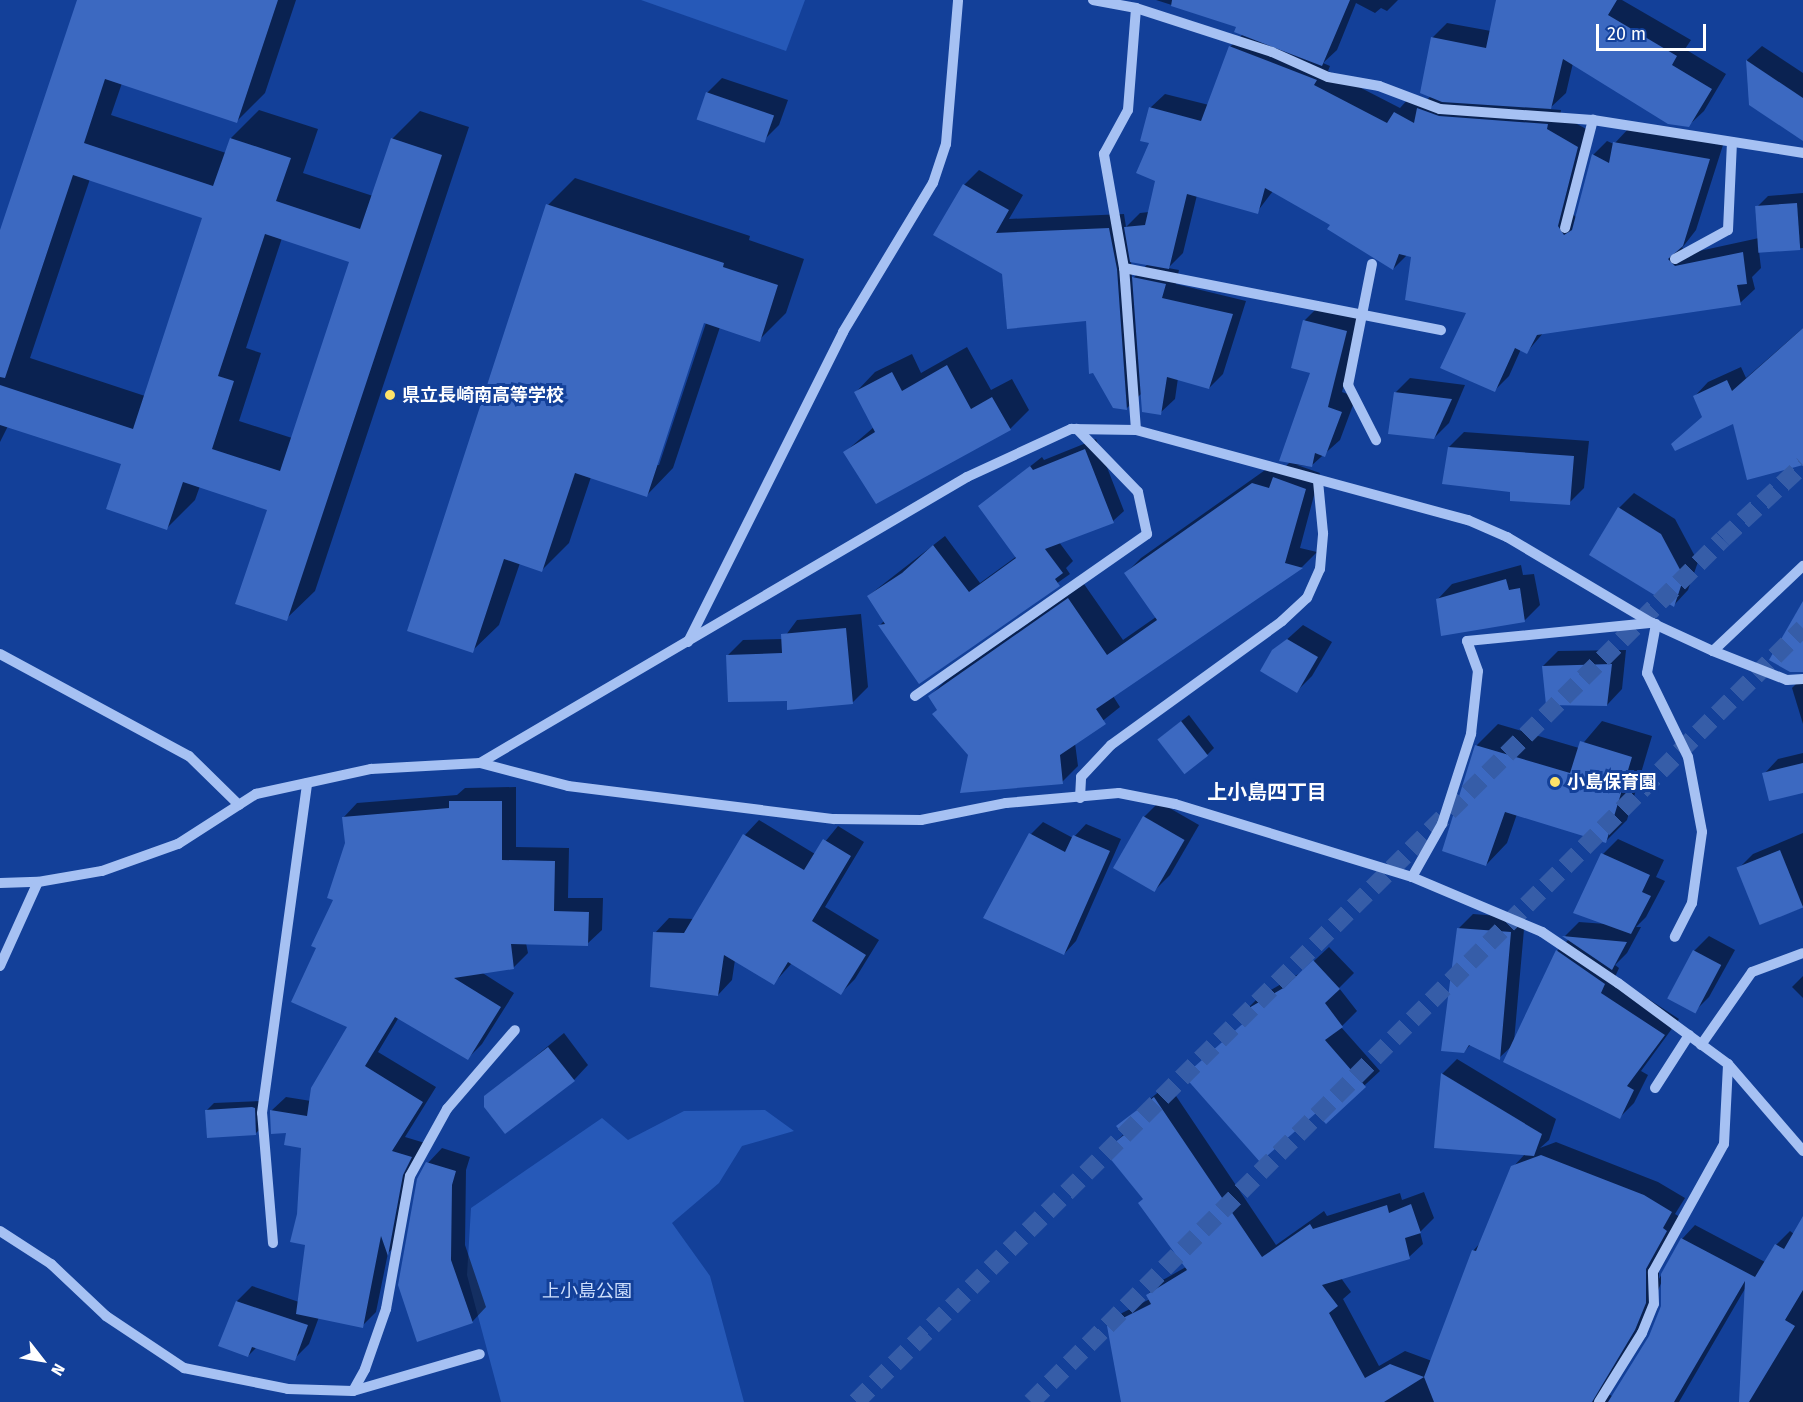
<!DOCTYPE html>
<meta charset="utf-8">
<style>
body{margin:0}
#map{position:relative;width:1803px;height:1402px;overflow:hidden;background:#134099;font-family:"Fira Sans","Noto Sans JP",sans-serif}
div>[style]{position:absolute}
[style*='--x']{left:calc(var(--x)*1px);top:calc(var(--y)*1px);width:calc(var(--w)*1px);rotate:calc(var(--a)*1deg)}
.green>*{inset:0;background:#2659b8}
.shadow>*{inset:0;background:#0007}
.building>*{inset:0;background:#3c69c1;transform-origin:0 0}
.highway-tunnel>*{height:18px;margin-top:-9px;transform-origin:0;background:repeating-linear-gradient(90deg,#365da8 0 18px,transparent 0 27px)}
.minor>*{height:10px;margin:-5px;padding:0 5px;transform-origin:5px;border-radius:5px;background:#a6c1f3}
.dots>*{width:16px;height:16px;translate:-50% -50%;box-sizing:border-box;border:3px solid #134099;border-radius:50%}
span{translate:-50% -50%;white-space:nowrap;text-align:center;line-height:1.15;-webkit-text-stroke:6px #134099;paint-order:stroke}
.poi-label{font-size:18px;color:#fff;font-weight:700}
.left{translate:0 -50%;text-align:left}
.park-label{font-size:18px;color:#cedffd}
.neighbourhood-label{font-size:20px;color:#fff;font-weight:700}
.north{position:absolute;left:12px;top:1330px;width:60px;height:60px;-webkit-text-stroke:4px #134099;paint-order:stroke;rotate:121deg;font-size:16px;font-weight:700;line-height:24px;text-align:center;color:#fff}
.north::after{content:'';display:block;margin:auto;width:21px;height:27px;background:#fff;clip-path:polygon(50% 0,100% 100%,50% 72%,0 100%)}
.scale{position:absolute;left:1596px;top:24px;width:110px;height:27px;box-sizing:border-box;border:3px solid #fff;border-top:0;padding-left:8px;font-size:18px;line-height:21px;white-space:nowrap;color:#fff;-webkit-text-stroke:4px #134099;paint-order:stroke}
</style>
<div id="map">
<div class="green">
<div style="clip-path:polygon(641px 0,805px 0,786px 51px)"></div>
<div style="clip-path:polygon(765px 1110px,794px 1131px,742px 1146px,719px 1183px,672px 1223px,710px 1276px,744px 1402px,501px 1402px,467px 1275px,471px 1208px,602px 1118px,628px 1140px,684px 1111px)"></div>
</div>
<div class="shadow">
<div style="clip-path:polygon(evenodd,78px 0,296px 0,265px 93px,237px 121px,122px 83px,111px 115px,226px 153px,231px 138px,259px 110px,318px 129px,303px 173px,373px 196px,392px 139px,420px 111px,469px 127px,315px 591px,286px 619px,269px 509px,200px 486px,195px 500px,167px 528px,123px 463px,8px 426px,0 442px,0 235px,78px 0,90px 179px,204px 217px,145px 396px,30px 358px,90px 179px,78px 0,282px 238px,351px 261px,292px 438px,239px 421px,261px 353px,246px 348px,282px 238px)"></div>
<div style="clip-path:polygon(evenodd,1156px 0,1398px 0,1387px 11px,1381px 8px,1375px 13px,1356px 3px,1337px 50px,1323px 63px,1330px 66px,1328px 71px,1400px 108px,1409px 98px,1421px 105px,1431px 96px,1432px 38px,1447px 23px,1491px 31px,1497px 0,1622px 0,1691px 40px,1685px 49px,1726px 74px,1704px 111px,1688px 126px,1573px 63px,1566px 93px,1549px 109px,1561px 110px,1560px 115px,1592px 132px,1571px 211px,1577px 219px,1593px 155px,1607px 141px,1614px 144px,1629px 128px,1723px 145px,1696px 230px,1682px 248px,1690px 253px,1759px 238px,1757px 207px,1768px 196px,1803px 193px,1803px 248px,1759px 251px,1761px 268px,1752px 277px,1755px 289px,1740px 303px,1544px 332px,1527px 352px,1521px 349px,1509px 376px,1495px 390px,1468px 312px,1412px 256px,1407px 255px,1393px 269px,1332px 225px,1273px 191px,1257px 212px,1197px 195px,1183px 253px,1168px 268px,1179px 270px,1176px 284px,1246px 301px,1223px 374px,1209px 388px,1178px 378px,1175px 399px,1160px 413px,1142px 393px,1126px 409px,1088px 320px,935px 234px,964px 185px,979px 170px,1023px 195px,1009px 219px,1124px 214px,1126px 227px,1140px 213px,1149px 212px,1157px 180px,1150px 108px,1165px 94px,1209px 105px,1230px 47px,1243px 34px,1238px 26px,1156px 0,1131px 260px,1148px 264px,1132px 279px,1131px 260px)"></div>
<div style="clip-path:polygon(1762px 46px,1803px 73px,1803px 123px,1750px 104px,1747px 60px)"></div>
<div style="clip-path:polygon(722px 78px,788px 100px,779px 125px,764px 140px,707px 93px)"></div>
<div style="clip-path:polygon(evenodd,575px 178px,750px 236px,749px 240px,804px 259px,786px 313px,759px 340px,720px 327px,673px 468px,647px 495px,591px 477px,569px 543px,542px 570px,520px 563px,499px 625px,472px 651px,548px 205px,575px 178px,705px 316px,708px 317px,659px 465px,656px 465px,705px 316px)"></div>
<div style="clip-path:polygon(1320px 305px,1361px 316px,1342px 392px,1356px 397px,1340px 440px,1311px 466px,1297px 465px,1320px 473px,1300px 548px,1317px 552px,1302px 567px,1113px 696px,1120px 707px,1075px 743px,1078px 766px,1062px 782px,969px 754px,930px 696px,945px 681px,1084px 584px,1123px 640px,1156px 617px,1126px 573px,1141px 558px,1268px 468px,1281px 471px,1290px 462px,1312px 372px,1305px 320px)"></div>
<div style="clip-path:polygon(1803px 328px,1803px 465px,1734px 422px,1704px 416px,1695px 396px,1708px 382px,1741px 367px,1746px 378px)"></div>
<div style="clip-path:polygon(967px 347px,991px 390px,1012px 379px,1029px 410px,1010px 429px,845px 452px,874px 427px,856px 392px,875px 372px,912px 354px,921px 373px)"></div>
<div style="clip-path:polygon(1410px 378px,1465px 385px,1449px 423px,1434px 438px,1395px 393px)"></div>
<div style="clip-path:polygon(1464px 432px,1589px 441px,1584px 488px,1569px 503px,1512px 491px,1449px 447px)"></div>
<div style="clip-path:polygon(1096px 439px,1124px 511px,1113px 521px,1059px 542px,1073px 561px,1066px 568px,1070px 574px,919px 682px,880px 625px,885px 620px,868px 596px,945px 536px,980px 583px,1017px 556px,980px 506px,1042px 457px,1044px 460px)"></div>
<div style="clip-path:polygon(1634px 493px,1675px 519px,1698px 562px,1688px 590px,1674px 605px,1619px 508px)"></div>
<div style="clip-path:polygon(1521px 565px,1523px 575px,1534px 574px,1540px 605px,1525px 620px,1437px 600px,1452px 584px)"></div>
<div style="clip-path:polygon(861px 614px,868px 687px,853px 702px,788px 699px,728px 655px,743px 640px,783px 639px,797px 620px)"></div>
<div style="clip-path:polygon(1303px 625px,1332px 642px,1312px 676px,1297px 691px,1274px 651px)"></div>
<div style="clip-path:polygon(1626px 650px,1622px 689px,1607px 705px,1543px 666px,1558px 651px)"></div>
<div style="clip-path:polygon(1803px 677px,1803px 724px,1792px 688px)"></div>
<div style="clip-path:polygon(1189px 715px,1214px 748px,1207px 755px,1159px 739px)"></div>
<div style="clip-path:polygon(1602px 721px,1652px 736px,1627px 820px,1606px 841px,1517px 814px,1507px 843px,1486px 865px,1444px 850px,1477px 745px,1498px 724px,1579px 748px)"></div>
<div style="clip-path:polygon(1803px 753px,1803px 792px,1764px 774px,1778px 759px)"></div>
<div style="clip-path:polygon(516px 787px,516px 847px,569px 848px,568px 898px,603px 898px,602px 930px,587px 944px,526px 943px,528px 953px,513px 968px,481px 972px,514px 993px,482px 1044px,468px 1058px,399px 1017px,378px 1052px,436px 1087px,405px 1137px,425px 1143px,416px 1159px,402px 1240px,388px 1253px,376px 1312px,362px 1326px,319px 1317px,309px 1344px,294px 1359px,257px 1347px,248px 1356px,237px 1301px,252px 1286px,299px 1302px,307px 1243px,298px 1214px,303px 1147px,271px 1111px,286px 1097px,311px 1101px,349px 1027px,318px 948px,335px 899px,346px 843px,343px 818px,357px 803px,457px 795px,465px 788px)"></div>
<div style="clip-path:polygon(1159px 802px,1199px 825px,1170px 875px,1155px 890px,1144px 817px)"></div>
<div style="clip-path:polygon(759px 820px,815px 854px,838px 826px,864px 842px,825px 907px,879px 940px,855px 979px,841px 993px,792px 963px,774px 983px,735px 960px,732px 980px,718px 995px,655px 933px,669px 918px,694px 919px,745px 835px)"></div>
<div style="clip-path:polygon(1043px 822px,1073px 838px,1086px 824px,1121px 839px,1076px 941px,1064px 954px,1031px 834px)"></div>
<div style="clip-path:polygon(1803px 833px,1803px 907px,1761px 924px,1738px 869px,1753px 854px)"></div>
<div style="clip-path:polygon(1618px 839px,1664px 860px,1656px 877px,1665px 881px,1646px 917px,1636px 927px,1641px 927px,1627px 953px,1615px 965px,1619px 968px,1615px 977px,1679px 1019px,1641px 1071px,1648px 1075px,1634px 1103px,1619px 1118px,1513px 1045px,1499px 1058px,1471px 1044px,1464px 1052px,1458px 929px,1473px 914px,1525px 918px,1514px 1042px,1557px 951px,1569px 939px,1565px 936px,1579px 922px,1606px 924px,1575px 913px,1603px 854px)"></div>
<div style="clip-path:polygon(1709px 936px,1735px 950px,1709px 997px,1694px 1012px,1694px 951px)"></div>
<div style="clip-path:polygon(1329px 947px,1354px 973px,1339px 988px,1357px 1011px,1341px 1027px,1380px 1071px,1326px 1121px,1244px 1012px,1259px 997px,1302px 972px)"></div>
<div style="clip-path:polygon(1803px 976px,1803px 998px,1792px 987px)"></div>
<div style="clip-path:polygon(564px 1033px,588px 1065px,574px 1080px,486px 1097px)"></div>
<div style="clip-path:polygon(evenodd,1457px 1059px,1556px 1119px,1549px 1140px,1540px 1148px,1556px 1142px,1658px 1182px,1685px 1198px,1675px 1214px,1680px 1217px,1659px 1254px,1659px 1279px,1682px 1239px,1695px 1225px,1765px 1262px,1776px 1245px,1790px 1231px,1794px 1234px,1803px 1219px,1803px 1402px,1740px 1402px,1746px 1287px,1679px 1402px,1124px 1402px,1108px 1327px,1122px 1313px,1150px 1299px,1147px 1295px,1161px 1281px,1186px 1267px,1144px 1199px,1106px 1151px,1124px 1134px,1118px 1126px,1168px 1084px,1276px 1245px,1324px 1211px,1327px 1216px,1400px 1193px,1402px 1200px,1424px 1192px,1434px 1218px,1420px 1232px,1423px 1244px,1409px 1257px,1341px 1278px,1351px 1292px,1343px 1299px,1379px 1366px,1405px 1351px,1432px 1361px,1473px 1251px,1481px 1242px,1513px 1167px,1525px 1154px,1442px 1074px,1457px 1059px,1662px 1281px,1663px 1307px,1650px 1337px,1613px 1397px,1605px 1391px,1648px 1314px,1662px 1281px)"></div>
<div style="clip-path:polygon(262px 1101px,263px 1126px,256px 1133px,207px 1110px,214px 1103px)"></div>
<div style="clip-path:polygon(442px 1148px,470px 1157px,466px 1170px,465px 1245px,486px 1307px,472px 1322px,418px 1340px,428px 1163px)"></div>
</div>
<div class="building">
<div style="clip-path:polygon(evenodd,77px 0,278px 0,237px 123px,105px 79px,84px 143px,213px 186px,230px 138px,291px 158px,276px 201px,360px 229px,391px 138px,442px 155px,287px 621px,235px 604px,267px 510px,183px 482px,167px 530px,106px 509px,121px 464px,0 425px,0 385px,133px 429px,202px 218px,73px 175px,5px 378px,0 377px,0 230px,77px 0,265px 234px,349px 262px,280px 471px,212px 449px,234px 381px,218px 376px,265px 234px)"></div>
<div style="clip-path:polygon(1172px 0,1350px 0,1322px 66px,1234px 32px,1236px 27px,1171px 6px)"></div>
<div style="clip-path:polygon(1496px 0,1617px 0,1608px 15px,1677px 56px,1672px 65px,1712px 89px,1689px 127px,1668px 124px,1563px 59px,1551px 109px,1442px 102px,1420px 93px,1431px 37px,1486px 48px)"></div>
<div style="clip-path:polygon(1229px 46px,1317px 80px,1314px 85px,1387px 123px,1394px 112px,1414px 123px,1417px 108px,1439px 116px,1548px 124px,1547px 129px,1578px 147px,1558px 226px,1564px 235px,1572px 230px,1592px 154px,1609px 163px,1613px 142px,1710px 159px,1683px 246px,1668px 259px,1675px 266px,1743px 252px,1747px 284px,1737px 285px,1741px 305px,1537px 335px,1527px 354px,1515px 348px,1495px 392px,1440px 368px,1466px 313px,1405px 300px,1411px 257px,1399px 254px,1393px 270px,1327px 229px,1330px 225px,1265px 188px,1258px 214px,1187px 194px,1169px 269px,1130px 262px,1124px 227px,1145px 225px,1155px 181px,1136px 173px,1149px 143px,1140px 141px,1149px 107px,1201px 121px)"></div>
<div style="clip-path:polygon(1746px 60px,1803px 98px,1803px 141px,1749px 105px)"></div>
<div style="left:706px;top:92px;width:72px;height:29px;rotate:19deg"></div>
<div style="clip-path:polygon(963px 184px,1009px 210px,996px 233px,1109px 228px,1117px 269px,1127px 410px,1113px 408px,1093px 373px,1089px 374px,1086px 321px,1007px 329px,1002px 274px,933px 235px)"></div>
<div style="left:1797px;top:203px;width:47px;height:42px;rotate:86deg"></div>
<div style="clip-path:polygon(546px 204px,724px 263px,723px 267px,778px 285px,760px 342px,704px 323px,647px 497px,575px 473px,542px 572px,504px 559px,473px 653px,407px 631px)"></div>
<div style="clip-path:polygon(1132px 277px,1166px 284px,1162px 298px,1233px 314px,1209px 389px,1167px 377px,1161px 415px,1142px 412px)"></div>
<div style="clip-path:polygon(1303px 320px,1347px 331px,1328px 407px,1342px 412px,1325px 457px,1315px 453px,1312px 467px,1279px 461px,1310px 373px,1291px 368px)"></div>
<div style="clip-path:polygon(1803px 328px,1803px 465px,1747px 480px,1733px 424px,1675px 451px,1671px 444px,1702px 417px,1693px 396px,1727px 380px,1732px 391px)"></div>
<div style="clip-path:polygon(947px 365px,971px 409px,992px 397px,1011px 430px,876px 504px,843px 452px,875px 432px,854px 392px,892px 372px,902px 391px)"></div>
<div style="clip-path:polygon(1394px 392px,1452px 399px,1434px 439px,1388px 434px)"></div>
<div style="clip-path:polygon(1448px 447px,1574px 456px,1570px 505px,1510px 501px,1510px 492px,1442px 484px)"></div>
<div style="clip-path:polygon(1085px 449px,1114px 523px,1045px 549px,1063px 573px,1055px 579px,1060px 586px,919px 684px,878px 625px,885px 624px,867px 596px,902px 573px,933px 545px,969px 592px,1016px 558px,978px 506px,1030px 466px,1033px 470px)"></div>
<div style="clip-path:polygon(1273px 477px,1306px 489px,1285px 563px,1303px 568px,1096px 709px,1106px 724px,1060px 755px,1063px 784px,960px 793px,968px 755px,932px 714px,937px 710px,928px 696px,1068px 598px,1107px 655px,1157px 620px,1124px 573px,1252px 483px,1269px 488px)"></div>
<div style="clip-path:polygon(1618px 507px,1661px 534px,1684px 577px,1674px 607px,1589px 555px)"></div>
<div style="clip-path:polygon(1506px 579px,1509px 590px,1520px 588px,1525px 622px,1441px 636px,1436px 599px)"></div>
<div style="clip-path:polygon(1803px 601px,1803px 672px,1790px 672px,1769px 660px)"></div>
<div style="clip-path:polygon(846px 628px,853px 704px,787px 710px,787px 701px,728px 702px,726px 655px,782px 653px,781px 634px)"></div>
<div style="clip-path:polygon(1287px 639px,1318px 657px,1297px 693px,1260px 671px,1272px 650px)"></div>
<div style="clip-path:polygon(1612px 664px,1607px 706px,1546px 705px,1542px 666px)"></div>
<div style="left:1181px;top:721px;width:44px;height:30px;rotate:52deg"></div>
<div style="clip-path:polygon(1580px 741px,1632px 757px,1606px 843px,1505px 812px,1486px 866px,1442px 851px,1475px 745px,1570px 773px)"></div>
<div style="clip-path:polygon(1803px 763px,1803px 793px,1769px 801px,1762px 773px)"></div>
<div style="clip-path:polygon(449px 801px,502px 801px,502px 860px,555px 861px,554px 911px,589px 912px,588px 946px,511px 944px,514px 969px,454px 978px,501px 1007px,468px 1060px,395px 1017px,365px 1066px,423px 1102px,392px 1151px,412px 1157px,403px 1175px,388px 1256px,381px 1236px,363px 1328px,296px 1314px,305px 1245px,290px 1242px,297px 1214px,301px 1148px,284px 1145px,286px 1133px,271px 1134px,270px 1113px,270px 1110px,307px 1116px,311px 1088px,347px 1027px,291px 1002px,316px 948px,311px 946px,333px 900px,327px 898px,345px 843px,342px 817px,449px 808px)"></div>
<div style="left:1143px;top:816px;width:48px;height:60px;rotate:30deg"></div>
<div style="clip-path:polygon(1029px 833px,1065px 852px,1073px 835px,1110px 851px,1064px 955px,983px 918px)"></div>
<div style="clip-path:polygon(743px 834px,804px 870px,823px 839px,851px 856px,812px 921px,866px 955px,841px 995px,788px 962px,774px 985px,724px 955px,718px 996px,650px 987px,653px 932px,684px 933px)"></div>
<div style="left:1780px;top:850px;width:62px;height:47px;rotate:68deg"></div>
<div style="clip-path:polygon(1601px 853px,1650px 875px,1642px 892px,1651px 896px,1631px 934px,1573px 913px)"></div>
<div style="clip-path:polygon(1457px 928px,1511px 932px,1500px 1060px,1469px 1045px,1464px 1053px,1441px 1051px)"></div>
<div style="clip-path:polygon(1562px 936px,1627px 942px,1612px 970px)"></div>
<div style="clip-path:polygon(1556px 950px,1605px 984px,1601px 993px,1665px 1035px,1627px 1086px,1634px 1090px,1620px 1119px,1503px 1062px)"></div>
<div style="left:1693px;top:950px;width:32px;height:55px;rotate:28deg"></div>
<div style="clip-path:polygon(1313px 960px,1340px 989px,1325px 1003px,1343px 1027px,1325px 1040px,1366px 1087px,1326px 1124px,1316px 1113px,1260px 1162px,1184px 1076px,1247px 1020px,1242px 1012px,1285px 987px)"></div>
<div style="clip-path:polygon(548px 1047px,575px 1081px,505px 1134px,484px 1107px,484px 1096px)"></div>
<div style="clip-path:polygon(1441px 1073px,1542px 1134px,1534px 1156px,1434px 1148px)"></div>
<div style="clip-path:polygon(1154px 1097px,1262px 1257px,1310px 1224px,1313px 1229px,1387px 1205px,1389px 1213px,1411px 1204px,1421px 1233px,1405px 1238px,1410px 1259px,1322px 1285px,1338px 1306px,1329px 1313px,1365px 1378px,1390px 1364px,1424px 1377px,1472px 1250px,1476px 1251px,1511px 1166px,1541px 1155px,1644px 1195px,1672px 1212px,1663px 1228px,1667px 1231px,1646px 1269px,1646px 1303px,1635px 1330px,1592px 1402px,1434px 1402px,1424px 1377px,1384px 1402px,1121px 1402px,1107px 1326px,1151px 1304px,1146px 1295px,1187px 1270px,1138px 1203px,1143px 1199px,1104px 1151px,1124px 1135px,1116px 1126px)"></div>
<div style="clip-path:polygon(252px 1107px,255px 1108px,256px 1135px,207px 1138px,205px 1110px)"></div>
<div style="clip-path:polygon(426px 1162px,456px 1171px,452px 1185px,451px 1260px,473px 1323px,417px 1342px,398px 1285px,417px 1179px)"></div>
<div style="clip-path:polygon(1803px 1216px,1803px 1290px,1785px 1320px,1795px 1326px,1749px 1402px,1739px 1402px,1745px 1281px,1674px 1402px,1608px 1402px,1649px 1336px,1661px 1306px,1661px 1274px,1681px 1238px,1755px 1277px,1775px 1244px,1784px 1249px)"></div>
<div style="clip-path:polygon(236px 1301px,308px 1325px,295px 1361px,252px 1347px,248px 1357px,218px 1346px)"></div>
</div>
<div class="highway-tunnel">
<div style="--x:856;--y:1402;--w:1223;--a:-44.87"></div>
<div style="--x:1723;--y:539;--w:109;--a:-42.8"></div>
<div style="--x:1031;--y:1402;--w:1093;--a:-45.07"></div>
</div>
<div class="minor">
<div style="--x:1093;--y:0;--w:44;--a:10.5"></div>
<div style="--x:1136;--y:8;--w:143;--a:17.9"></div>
<div style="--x:1272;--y:52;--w:61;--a:24.1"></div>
<div style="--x:1328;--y:77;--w:52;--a:10"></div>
<div style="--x:1379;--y:86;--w:65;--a:20.7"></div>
<div style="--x:1440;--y:109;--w:153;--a:4.1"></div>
<div style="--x:1593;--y:120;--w:213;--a:8.9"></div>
<div style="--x:1565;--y:228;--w:112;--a:-75.5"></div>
<div style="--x:1675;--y:259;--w:60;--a:-28.7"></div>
<div style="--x:1728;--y:230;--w:88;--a:-87.4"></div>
<div style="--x:1372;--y:264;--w:123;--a:101.2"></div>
<div style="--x:1348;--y:385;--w:62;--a:63"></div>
<div style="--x:1124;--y:268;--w:323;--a:11.1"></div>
<div style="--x:1136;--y:430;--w:162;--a:-94.2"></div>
<div style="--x:1124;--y:268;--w:116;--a:-100"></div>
<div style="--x:1104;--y:154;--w:50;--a:-61.4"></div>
<div style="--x:1128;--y:110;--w:102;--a:-85.5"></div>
<div style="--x:1656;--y:624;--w:50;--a:100.4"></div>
<div style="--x:1647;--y:673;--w:93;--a:64"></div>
<div style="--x:1688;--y:757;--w:76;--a:79.4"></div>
<div style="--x:1702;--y:832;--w:72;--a:98"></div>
<div style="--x:1692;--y:903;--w:38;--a:117"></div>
<div style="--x:688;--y:642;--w:347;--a:-63.4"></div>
<div style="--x:843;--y:332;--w:174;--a:-58.9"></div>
<div style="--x:933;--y:183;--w:41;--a:-71.6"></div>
<div style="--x:946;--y:144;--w:144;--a:-85.2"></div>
<div style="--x:1713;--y:651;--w:124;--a:-43.4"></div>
<div style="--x:0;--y:654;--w:215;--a:28.4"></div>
<div style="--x:189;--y:756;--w:70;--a:44.4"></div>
<div style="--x:915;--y:696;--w:283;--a:-34.9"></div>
<div style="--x:1147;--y:534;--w:43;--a:-102.1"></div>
<div style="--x:1138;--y:492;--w:88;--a:-134.1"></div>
<div style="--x:480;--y:763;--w:565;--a:-30.42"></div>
<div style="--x:967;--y:477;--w:115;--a:-24.8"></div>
<div style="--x:1071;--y:429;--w:65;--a:0.9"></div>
<div style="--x:1136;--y:430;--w:344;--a:15.2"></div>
<div style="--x:1468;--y:520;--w:43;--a:23.6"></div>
<div style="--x:1507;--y:537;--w:169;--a:30.7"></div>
<div style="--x:1652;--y:623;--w:67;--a:24.7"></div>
<div style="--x:1713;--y:651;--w:79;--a:21.4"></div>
<div style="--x:1787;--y:680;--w:16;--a:-4"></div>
<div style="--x:1080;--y:798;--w:21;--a:-87"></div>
<div style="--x:1081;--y:777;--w:44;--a:-46.8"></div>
<div style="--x:1111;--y:745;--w:211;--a:-35.9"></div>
<div style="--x:1282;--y:621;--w:34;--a:-43"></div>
<div style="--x:1307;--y:598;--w:32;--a:-66"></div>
<div style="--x:1320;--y:569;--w:36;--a:-85"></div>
<div style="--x:1323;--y:533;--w:52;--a:-95.5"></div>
<div style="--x:1412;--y:877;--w:61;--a:-60.5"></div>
<div style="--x:1442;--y:824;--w:95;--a:-72.1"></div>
<div style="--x:1471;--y:734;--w:63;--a:-83.7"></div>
<div style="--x:1478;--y:671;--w:32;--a:-110"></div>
<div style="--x:1467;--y:641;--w:186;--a:-5.6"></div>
<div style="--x:0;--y:883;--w:38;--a:-2"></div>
<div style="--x:38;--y:882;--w:65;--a:-9.8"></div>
<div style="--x:102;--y:871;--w:81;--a:-19.6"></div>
<div style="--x:178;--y:844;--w:93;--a:-32.7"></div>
<div style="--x:256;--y:794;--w:118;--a:-12.3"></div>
<div style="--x:371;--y:769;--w:109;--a:-3.2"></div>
<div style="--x:480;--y:763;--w:91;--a:14.6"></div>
<div style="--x:568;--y:786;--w:268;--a:7.1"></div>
<div style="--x:834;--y:819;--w:87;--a:0.7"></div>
<div style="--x:921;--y:820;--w:87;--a:-11.3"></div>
<div style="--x:1006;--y:803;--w:113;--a:-5.1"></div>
<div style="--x:1119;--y:793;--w:57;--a:11.1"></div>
<div style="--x:1175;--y:804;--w:248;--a:17.1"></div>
<div style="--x:1412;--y:877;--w:141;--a:22.9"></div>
<div style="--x:1542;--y:932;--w:92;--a:33.9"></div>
<div style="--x:1618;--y:983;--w:137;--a:36.4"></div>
<div style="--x:1728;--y:1064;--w:115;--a:49.2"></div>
<div style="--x:0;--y:966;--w:92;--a:-65.7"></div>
<div style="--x:1701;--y:1045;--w:89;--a:-55.1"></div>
<div style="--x:1752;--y:972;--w:54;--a:-20.4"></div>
<div style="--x:1655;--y:1088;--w:63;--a:-57.3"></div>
<div style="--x:0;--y:1231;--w:61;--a:32.9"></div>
<div style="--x:51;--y:1264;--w:76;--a:43.4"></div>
<div style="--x:106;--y:1316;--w:94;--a:33.7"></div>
<div style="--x:184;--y:1368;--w:106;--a:11.4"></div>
<div style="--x:288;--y:1389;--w:65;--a:1.8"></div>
<div style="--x:353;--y:1391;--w:132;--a:-16.2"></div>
<div style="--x:273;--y:1243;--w:130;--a:-94.8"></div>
<div style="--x:262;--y:1113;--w:333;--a:-82.2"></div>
<div style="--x:353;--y:1391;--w:25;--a:-61"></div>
<div style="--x:365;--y:1369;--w:64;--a:-70.7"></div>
<div style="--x:386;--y:1309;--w:135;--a:-79.8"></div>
<div style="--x:410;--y:1176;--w:77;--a:-61.1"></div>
<div style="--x:447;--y:1109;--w:104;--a:-49.3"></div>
<div style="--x:1599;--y:1402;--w:81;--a:-58.1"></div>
<div style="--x:1642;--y:1333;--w:31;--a:-68"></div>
<div style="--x:1654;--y:1304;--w:32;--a:-92"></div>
<div style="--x:1653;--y:1272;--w:146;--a:-61"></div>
<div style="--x:1724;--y:1144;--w:80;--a:-87.1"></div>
</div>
<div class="dots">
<div style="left:390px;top:395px;background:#ffe369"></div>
<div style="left:1555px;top:782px;background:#ffe369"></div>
</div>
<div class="poi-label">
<span class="left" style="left:402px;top:395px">県立長崎南高等学校</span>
<span class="left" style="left:1567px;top:782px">小島保育園</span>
</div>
<div class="park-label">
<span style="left:587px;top:1291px">上小島公園</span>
</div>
<div class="neighbourhood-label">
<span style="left:1267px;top:792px">上小島四丁目</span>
</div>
<div class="north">N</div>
<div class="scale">20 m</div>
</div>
